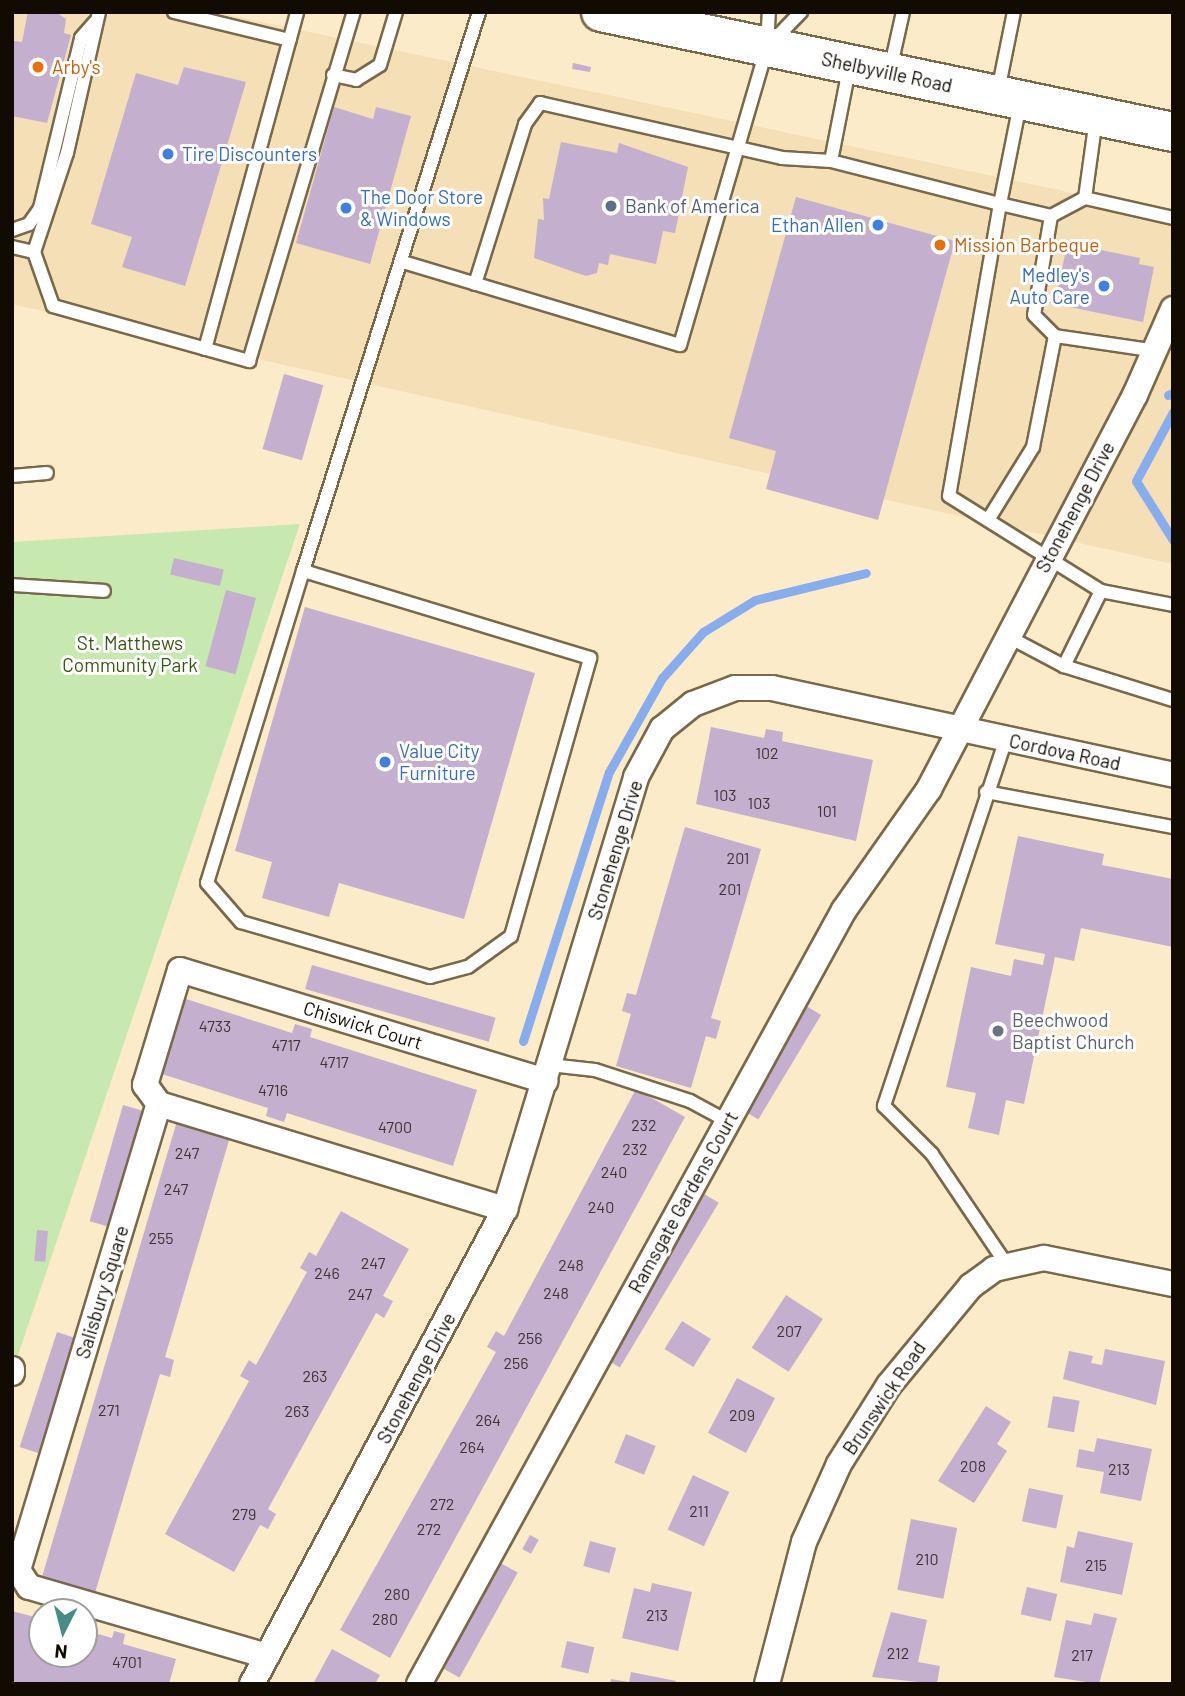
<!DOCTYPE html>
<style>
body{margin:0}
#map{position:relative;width:1185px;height:1696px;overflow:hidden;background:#fbebc8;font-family:Barlow,sans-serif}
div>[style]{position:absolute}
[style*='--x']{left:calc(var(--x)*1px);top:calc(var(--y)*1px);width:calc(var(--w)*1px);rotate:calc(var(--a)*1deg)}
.built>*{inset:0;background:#f4dfb6}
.green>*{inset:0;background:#c7e8ae}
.stream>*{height:9px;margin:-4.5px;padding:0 4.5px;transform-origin:4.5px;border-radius:4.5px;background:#88adee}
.building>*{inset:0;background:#c4afce;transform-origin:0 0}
.roads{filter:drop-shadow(2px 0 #78694b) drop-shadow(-2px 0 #78694b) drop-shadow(0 2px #78694b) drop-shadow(0 -2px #78694b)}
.lane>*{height:12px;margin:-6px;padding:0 6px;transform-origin:6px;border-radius:6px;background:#fff}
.street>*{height:24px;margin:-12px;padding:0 12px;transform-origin:12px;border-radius:12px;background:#fff}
.primary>*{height:38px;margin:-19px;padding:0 19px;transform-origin:19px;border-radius:19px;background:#fff}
.dots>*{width:19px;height:19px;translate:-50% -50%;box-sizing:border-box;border:4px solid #fff;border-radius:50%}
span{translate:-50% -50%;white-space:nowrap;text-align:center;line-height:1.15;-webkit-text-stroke:6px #fff;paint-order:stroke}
.number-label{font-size:16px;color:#3e3435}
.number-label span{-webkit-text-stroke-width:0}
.food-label{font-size:19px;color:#c56008}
.left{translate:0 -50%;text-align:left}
.street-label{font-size:19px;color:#110b02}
.shop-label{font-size:19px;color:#366cbe}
.right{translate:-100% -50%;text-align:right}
.service-label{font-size:19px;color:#4e5e75}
.park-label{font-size:19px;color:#35580f}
.worship-label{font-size:19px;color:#5b616d}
.frame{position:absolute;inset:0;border:14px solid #110b02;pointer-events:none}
.north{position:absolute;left:28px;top:1598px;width:70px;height:70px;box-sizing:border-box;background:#fff;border:2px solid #a09d9a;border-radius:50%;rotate:186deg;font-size:19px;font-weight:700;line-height:28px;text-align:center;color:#110b02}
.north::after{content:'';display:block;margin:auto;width:24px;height:32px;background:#478d84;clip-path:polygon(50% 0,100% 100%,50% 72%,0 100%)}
</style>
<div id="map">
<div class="built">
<div style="clip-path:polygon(12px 12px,214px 12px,1059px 190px,1173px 221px,1173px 564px,12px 304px)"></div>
</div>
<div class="green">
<div style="clip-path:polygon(300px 524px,12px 1373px,12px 542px)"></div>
</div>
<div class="stream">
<div style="--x:1168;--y:395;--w:5;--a:-22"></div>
<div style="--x:1173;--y:412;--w:78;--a:118.2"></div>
<div style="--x:1136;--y:481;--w:70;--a:57.9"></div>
<div style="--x:523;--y:1041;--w:282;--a:-72.3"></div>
<div style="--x:609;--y:772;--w:108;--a:-60.6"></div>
<div style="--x:662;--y:678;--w:62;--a:-48.3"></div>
<div style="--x:703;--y:632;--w:61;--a:-31.6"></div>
<div style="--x:755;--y:600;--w:114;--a:-13.7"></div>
</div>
<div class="building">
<div style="clip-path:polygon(28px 12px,56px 12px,66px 19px,64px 33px,71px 35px,47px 123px,12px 116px,12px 50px,14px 41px,22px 42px)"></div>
<div style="clip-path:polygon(573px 63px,591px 67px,590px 72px,572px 69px)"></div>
<div style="clip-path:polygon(184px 67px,246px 82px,185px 286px,122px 267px,132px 237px,91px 224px,136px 73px,178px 85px)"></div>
<div style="clip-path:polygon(334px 107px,373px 119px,376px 107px,411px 116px,370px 264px,296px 243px)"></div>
<div style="clip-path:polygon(561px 142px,617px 153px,619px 143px,688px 167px,675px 233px,663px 231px,656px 264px,610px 254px,608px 265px,599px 263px,597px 273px,586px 276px,534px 258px,538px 219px,544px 220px,543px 198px,549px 199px)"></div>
<div style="clip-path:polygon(796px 197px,955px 241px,878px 520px,766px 489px,776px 451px,729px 438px)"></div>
<div style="clip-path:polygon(1081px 246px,1140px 258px,1139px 264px,1154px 267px,1143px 322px,1055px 304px,1066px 250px,1079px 252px)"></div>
<div style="left:284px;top:374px;width:41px;height:78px;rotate:16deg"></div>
<div style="left:174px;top:558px;width:51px;height:17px;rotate:13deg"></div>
<div style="left:226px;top:590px;width:31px;height:79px;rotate:15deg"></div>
<div style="clip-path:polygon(305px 607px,535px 673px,464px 919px,339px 883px,329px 917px,262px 898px,272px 862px,235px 851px)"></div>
<div style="clip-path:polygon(711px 727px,764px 738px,766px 729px,783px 732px,782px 741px,873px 760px,856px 841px,696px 804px)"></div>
<div style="clip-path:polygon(685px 827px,761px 849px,711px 1018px,721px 1021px,716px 1039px,706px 1036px,691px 1088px,616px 1066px,631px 1014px,622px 1011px,627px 993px,636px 995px)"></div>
<div style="clip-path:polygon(1018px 836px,1104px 854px,1102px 865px,1173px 879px,1173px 947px,1081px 928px,1074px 961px,1055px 957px,1024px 1104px,1006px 1100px,999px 1135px,968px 1128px,976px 1093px,946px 1087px,971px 967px,1011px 976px,1014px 959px,1043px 965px,1045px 954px,995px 944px)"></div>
<div style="left:312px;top:965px;width:191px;height:25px;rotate:16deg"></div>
<div style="clip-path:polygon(183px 998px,292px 1033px,295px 1024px,312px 1029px,310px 1037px,477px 1090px,453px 1166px,287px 1113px,284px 1122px,266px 1116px,268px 1108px,159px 1073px)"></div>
<div style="left:798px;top:1001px;width:27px;height:122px;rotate:31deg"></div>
<div style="clip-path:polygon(636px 1089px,685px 1117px,390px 1658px,340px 1630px,496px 1352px,487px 1347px,496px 1331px,504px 1336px)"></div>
<div style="left:123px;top:1105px;width:25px;height:121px;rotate:16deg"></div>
<div style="clip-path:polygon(177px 1121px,230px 1137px,165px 1357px,174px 1360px,170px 1377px,160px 1374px,95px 1593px,42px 1577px)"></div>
<div style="left:699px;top:1191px;width:23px;height:192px;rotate:31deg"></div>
<div style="clip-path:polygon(341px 1211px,409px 1249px,383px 1296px,393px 1301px,384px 1318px,376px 1313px,268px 1509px,276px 1514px,268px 1529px,260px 1525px,234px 1572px,165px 1534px,249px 1381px,240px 1376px,249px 1360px,256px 1365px,307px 1272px,300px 1268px,309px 1252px,316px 1256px)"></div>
<div style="left:37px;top:1230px;width:11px;height:31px;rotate:5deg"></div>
<div style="left:786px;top:1295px;width:44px;height:63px;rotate:33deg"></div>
<div style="left:682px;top:1321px;width:34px;height:33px;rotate:32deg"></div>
<div style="left:57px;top:1332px;width:25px;height:121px;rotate:18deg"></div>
<div style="clip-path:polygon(1105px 1349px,1165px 1361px,1156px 1405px,1063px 1379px,1069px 1351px,1093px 1356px,1091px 1363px,1102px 1365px)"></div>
<div style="left:737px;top:1378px;width:43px;height:62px;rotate:28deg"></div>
<div style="left:1053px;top:1396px;width:27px;height:32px;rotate:10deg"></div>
<div style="clip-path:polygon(986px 1406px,1011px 1422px,997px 1444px,1007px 1451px,974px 1503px,938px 1481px)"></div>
<div style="left:626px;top:1434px;width:32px;height:31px;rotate:22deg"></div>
<div style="clip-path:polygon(1097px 1438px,1152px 1449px,1141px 1501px,1100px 1493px,1104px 1472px,1076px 1467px,1079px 1449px,1094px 1452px)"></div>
<div style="left:693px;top:1475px;width:40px;height:60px;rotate:25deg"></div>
<div style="left:1029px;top:1488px;width:35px;height:34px;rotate:12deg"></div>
<div style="left:911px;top:1519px;width:47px;height:72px;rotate:11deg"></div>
<div style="clip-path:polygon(1078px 1531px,1133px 1543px,1122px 1595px,1060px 1582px,1067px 1546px,1074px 1548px)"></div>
<div style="left:530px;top:1535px;width:10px;height:16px;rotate:29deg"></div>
<div style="left:590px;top:1541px;width:27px;height:26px;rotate:15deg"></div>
<div style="left:495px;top:1560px;width:26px;height:120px;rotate:29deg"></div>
<div style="clip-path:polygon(652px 1583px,692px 1592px,678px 1651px,622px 1638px,634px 1588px,650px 1592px)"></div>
<div style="left:1027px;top:1587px;width:31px;height:28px;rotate:13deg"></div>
<div style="clip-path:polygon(12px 1611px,42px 1619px,42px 1654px,84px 1654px,84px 1630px,112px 1638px,114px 1631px,125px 1634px,123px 1644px,176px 1659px,169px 1684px,12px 1684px)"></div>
<div style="clip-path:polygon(891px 1612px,927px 1620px,918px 1662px,940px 1666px,937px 1684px,872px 1677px)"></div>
<div style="clip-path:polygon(1094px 1613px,1117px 1618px,1099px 1684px,1054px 1677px,1066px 1620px,1091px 1625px)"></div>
<div style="left:567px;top:1641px;width:28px;height:27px;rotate:13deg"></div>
<div style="clip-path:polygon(332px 1649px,380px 1675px,375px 1684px,313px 1684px)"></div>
<div style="clip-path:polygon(631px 1672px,676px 1681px,675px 1684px,610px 1684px,611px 1679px,629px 1682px)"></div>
</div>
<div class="roads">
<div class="lane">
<div style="--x:174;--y:12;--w:119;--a:13.6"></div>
<div style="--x:772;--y:42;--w:42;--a:-46"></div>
<div style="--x:890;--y:70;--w:59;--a:-77.4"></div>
<div style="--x:333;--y:75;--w:24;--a:12"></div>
<div style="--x:356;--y:80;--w:28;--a:-32"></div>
<div style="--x:380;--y:65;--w:55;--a:-73.2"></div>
<div style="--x:998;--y:91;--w:81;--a:-78.6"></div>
<div style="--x:1020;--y:104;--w:102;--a:101.3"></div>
<div style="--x:1000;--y:204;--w:52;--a:13.2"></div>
<div style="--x:1051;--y:216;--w:100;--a:99.7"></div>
<div style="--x:1034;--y:315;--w:30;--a:45"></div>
<div style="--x:1055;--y:336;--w:102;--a:8.4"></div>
<div style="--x:831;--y:161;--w:94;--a:-78.9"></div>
<div style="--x:1085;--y:198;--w:80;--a:-82.1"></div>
<div style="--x:1051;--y:216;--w:38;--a:-28"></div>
<div style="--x:1085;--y:198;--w:90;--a:12.8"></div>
<div style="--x:12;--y:230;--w:18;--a:-19"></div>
<div style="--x:29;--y:224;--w:19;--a:-55"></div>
<div style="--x:40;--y:208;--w:175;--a:-76.4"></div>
<div style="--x:81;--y:38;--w:21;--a:-49"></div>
<div style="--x:12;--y:247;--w:23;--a:13"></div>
<div style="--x:34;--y:252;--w:104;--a:-71.6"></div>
<div style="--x:67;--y:153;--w:145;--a:-77.2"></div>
<div style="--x:34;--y:252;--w:57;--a:70.6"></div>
<div style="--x:53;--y:306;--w:204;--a:15.7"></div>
<div style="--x:249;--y:361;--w:364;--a:-73.3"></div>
<div style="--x:403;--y:262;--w:289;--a:16.7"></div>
<div style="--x:680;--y:345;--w:310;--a:-73.7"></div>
<div style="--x:767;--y:47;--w:35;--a:-87"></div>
<div style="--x:475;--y:284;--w:168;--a:-72.6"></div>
<div style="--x:525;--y:124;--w:26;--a:-54"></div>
<div style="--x:540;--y:103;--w:248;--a:12.8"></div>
<div style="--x:782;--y:158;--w:49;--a:3.5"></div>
<div style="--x:831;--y:161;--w:174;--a:14.3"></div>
<div style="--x:1000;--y:204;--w:296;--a:99.9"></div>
<div style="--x:949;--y:496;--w:179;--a:32"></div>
<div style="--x:1101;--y:591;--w:84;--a:116.3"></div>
<div style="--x:205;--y:349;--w:349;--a:-74.7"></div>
<div style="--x:12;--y:476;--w:35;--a:-5"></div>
<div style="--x:988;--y:520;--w:86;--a:-58.3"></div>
<div style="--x:1033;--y:447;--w:113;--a:-78.8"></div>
<div style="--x:303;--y:571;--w:326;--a:107.1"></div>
<div style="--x:207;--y:883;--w:52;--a:48.9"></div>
<div style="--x:241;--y:922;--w:197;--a:16.2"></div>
<div style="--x:430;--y:977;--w:39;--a:-15"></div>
<div style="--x:468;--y:967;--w:53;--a:-35.8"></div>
<div style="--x:511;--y:936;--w:289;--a:-74.1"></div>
<div style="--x:590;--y:658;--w:300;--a:-163.1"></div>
<div style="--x:303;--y:571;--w:586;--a:-72.52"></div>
<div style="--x:12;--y:585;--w:92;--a:3.7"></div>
<div style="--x:1101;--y:591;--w:73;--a:11"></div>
<div style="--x:1007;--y:636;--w:64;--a:27.8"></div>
<div style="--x:1064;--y:666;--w:114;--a:17.3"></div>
<div style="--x:1006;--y:739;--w:387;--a:108.4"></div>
<div style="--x:884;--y:1106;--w:68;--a:45"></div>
<div style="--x:932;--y:1154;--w:134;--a:56"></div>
<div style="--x:986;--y:792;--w:190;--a:10.6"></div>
<div style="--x:550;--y:1065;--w:45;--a:6.3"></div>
<div style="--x:595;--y:1070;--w:100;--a:18.1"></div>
<div style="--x:690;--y:1101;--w:42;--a:28.4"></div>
</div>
<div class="street">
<div style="--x:159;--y:1104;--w:24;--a:-126"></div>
<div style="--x:145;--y:1085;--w:120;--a:-73.1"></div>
<div style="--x:180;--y:970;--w:382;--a:16.9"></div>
<div style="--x:12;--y:1369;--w:4;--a:90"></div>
<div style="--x:267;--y:1656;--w:248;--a:-163.8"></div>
<div style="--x:29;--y:1587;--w:20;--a:-123"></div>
<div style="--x:18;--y:1570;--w:487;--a:-73.2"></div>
<div style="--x:159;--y:1104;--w:362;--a:16.9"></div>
<div style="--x:252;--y:1684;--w:538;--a:-61.96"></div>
<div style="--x:505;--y:1209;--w:451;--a:-73.1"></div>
<div style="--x:636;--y:777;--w:55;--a:-61.6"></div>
<div style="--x:662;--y:729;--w:40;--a:-39"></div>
<div style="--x:693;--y:704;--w:45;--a:-20.9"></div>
<div style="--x:735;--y:688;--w:37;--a:0"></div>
<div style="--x:772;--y:688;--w:410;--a:12.2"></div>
<div style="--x:419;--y:1684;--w:883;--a:-61.23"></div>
<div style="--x:844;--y:910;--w:148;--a:-54.9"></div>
<div style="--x:929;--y:789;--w:445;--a:-62.4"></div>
<div style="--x:1135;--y:395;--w:94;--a:-66.2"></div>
<div style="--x:767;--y:1684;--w:147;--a:-75.4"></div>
<div style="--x:804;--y:1542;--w:85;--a:-65.8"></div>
<div style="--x:839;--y:1464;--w:93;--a:-57.7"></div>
<div style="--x:889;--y:1385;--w:129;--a:-50.4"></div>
<div style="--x:971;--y:1286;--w:29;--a:-36"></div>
<div style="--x:994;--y:1269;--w:51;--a:-12.4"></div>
<div style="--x:1044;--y:1258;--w:132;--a:11.4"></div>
</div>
<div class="primary">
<div style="--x:601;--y:12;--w:584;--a:11.85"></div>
</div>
</div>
<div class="dots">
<div style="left:38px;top:67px;background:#e8710a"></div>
<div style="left:168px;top:154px;background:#3f7fe0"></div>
<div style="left:611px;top:206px;background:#5c6f8a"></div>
<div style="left:346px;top:208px;background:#3f7fe0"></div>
<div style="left:878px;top:225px;background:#3f7fe0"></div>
<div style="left:940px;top:245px;background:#e8710a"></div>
<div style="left:1104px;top:286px;background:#3f7fe0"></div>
<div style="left:385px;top:762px;background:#3f7fe0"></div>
<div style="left:998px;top:1031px;background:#6b7280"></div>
</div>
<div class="number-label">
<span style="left:767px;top:753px">102</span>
<span style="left:725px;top:795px">103</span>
<span style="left:759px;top:803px">103</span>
<span style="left:827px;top:811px">101</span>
<span style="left:738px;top:858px">201</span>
<span style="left:730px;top:889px">201</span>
<span style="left:215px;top:1026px">4733</span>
<span style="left:286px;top:1045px">4717</span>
<span style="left:334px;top:1062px">4717</span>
<span style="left:273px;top:1090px">4716</span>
<span style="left:644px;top:1125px">232</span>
<span style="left:395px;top:1127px">4700</span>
<span style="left:635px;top:1149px">232</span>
<span style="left:187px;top:1153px">247</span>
<span style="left:614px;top:1172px">240</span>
<span style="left:176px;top:1189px">247</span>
<span style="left:601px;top:1207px">240</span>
<span style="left:161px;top:1238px">255</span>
<span style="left:373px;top:1263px">247</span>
<span style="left:571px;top:1265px">248</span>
<span style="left:327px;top:1273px">246</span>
<span style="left:556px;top:1293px">248</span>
<span style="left:360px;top:1294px">247</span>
<span style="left:789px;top:1331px">207</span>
<span style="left:530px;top:1338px">256</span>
<span style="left:516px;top:1363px">256</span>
<span style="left:315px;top:1376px">263</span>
<span style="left:109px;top:1410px">271</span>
<span style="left:297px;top:1411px">263</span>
<span style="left:742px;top:1415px">209</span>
<span style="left:488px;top:1420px">264</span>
<span style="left:472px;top:1447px">264</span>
<span style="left:973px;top:1466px">208</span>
<span style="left:1119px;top:1469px">213</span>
<span style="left:442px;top:1504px">272</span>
<span style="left:699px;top:1511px">211</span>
<span style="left:244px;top:1514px">279</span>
<span style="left:429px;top:1529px">272</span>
<span style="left:927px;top:1559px">210</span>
<span style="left:1096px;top:1565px">215</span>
<span style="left:397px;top:1594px">280</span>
<span style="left:657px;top:1615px">213</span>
<span style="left:385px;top:1619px">280</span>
<span style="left:898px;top:1653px">212</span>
<span style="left:1082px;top:1655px">217</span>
<span style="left:127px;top:1662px">4701</span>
</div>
<div class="food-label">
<span class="left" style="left:52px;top:67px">Arby's</span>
<span class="left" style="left:954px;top:245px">Mission Barbeque</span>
</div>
<div class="street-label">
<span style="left:887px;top:72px;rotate:12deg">Shelbyville Road</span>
<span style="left:1075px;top:507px;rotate:-62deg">Stonehenge Drive</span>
<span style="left:1065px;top:752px;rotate:12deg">Cordova Road</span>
<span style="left:615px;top:850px;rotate:-73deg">Stonehenge Drive</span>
<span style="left:363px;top:1025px;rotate:17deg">Chiswick Court</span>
<span style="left:683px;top:1202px;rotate:-61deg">Ramsgate Gardens Court</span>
<span style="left:102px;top:1292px;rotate:-73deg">Salisbury Square</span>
<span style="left:416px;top:1378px;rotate:-62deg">Stonehenge Drive</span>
<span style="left:884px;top:1398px;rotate:-56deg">Brunswick Road</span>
</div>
<div class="shop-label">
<span class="left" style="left:182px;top:154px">Tire Discounters</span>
<span class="left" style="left:360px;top:208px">The Door Store<br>&amp; Windows</span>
<span class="right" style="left:864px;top:225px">Ethan Allen</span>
<span class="right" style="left:1090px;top:286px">Medley's<br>Auto Care</span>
<span class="left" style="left:399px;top:762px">Value City<br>Furniture</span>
</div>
<div class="service-label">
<span class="left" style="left:625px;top:206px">Bank of America</span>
</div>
<div class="park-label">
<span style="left:130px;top:654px">St. Matthews<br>Community Park</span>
</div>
<div class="worship-label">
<span class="left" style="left:1012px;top:1031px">Beechwood<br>Baptist Church</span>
</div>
<div class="frame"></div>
<div class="north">N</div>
</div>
